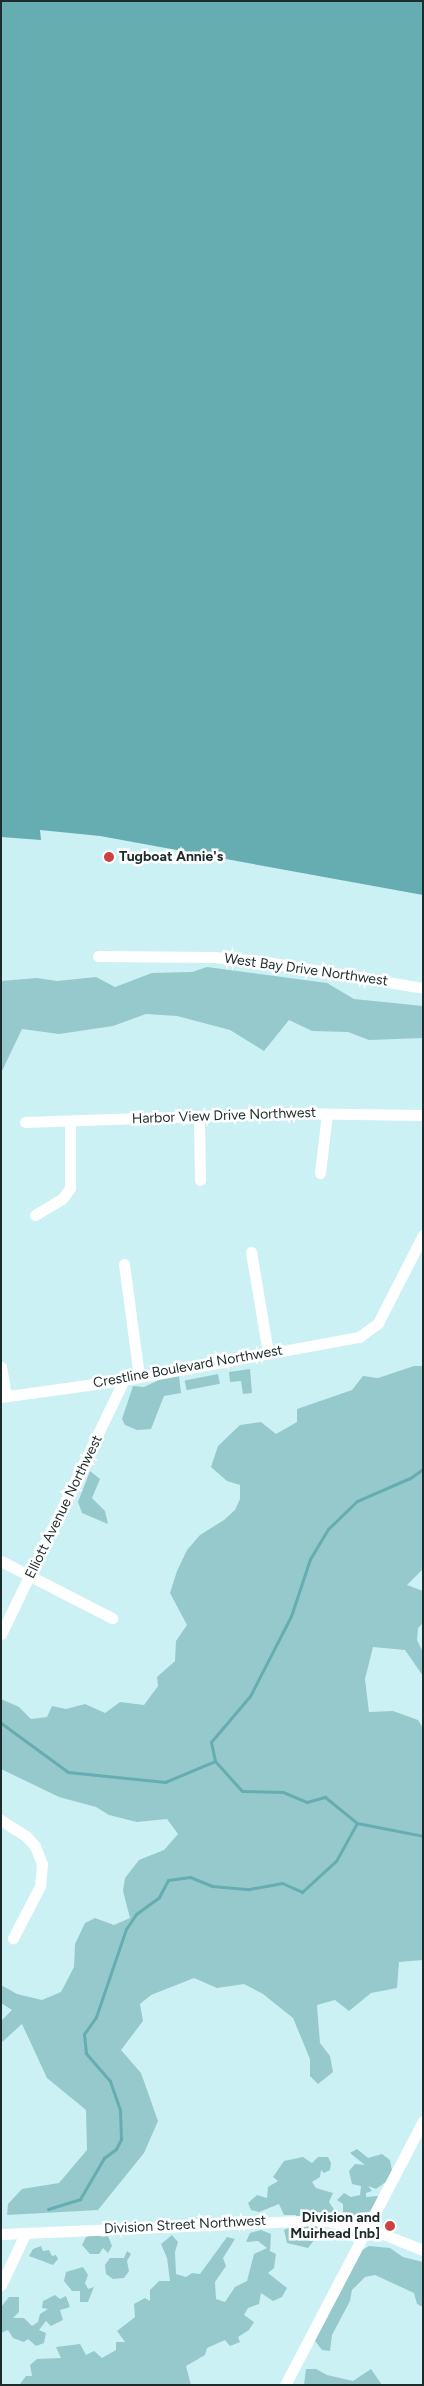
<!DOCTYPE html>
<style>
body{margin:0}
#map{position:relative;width:424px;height:2386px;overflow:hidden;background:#ccf1f4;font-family:Figtree,sans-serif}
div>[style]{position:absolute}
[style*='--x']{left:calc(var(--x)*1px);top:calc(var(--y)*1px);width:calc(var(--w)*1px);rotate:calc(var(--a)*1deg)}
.green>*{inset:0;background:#96c9cc;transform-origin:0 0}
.water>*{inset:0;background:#66adb2}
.stream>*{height:3px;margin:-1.5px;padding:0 1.5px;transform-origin:1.5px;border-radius:1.5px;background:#66adb2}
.minor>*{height:11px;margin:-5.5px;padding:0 5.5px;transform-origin:5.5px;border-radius:5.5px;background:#fff}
.dots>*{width:14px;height:14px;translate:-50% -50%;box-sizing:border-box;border:2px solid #fff;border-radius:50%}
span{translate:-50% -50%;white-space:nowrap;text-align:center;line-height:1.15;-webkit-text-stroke:5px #fff;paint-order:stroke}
.poi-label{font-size:14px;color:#1c2b2c;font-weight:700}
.left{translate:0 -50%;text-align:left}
.right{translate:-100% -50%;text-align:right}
.street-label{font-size:14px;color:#1c2b2c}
.frame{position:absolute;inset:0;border:2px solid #1c2b2c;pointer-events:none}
</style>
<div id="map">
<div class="green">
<div style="clip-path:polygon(207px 967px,327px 983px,354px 999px,423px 1006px,423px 1038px,369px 1040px,348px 1032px,312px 1031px,289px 1020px,264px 1051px,230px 1030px,177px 1016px,146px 1014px,113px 1026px,59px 1034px,22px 1029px,1px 1073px,1px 981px,37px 978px,57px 981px,96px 977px,115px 987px,152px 973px,192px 972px)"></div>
<div style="clip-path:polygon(414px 1366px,423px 1366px,423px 1569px,407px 1585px,423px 1591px,423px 1623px,418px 1628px,417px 1640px,423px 1652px,423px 1676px,405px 1650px,373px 1647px,365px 1679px,369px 1712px,393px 1711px,418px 1720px,423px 1728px,423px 1960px,399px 1962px,397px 1988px,371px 1993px,349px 2011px,335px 2000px,317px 2005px,320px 2043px,330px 2056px,333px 2072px,318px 2084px,310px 2076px,310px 2059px,293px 2018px,263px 1994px,244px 1984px,217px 1988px,194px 1978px,151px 1995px,140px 2004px,143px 2021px,121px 2050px,141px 2073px,158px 2121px,144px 2153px,98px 2210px,7px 2215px,8px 2204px,22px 2189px,59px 2183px,87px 2150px,86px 2110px,47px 2078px,22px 2024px,1px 2043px,1px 2021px,12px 2010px,1px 2003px,1px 1985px,17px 1994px,42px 2000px,61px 1992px,74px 1967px,75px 1944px,85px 1923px,95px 1918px,114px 1925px,130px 1918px,123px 1891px,125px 1878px,139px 1860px,164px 1850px,178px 1834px,167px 1819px,137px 1822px,109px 1815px,96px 1807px,59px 1797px,1px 1769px,1px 1699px,19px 1707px,31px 1719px,47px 1717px,52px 1706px,66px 1709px,85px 1704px,105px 1713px,120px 1702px,144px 1705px,158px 1686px,157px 1677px,175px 1661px,176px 1641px,187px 1625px,170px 1593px,177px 1571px,187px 1550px,200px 1535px,224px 1520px,235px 1510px,240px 1499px,240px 1485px,227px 1481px,211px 1467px,218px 1446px,240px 1425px,261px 1422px,276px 1434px,297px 1422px,297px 1409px,352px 1390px,363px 1376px,378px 1378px)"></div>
<div style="clip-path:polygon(250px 1369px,252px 1393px,243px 1394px,241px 1381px,230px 1382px,229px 1372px)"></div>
<div style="left:218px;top:1374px;width:10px;height:34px;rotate:79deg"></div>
<div style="clip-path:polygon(179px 1376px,181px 1393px,164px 1396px,151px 1429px,137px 1430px,125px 1425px,122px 1419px,133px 1386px,144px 1387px,159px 1380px)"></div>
<div style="clip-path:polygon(90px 1471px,100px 1479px,92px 1498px,105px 1511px,108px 1524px,82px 1513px,78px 1502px)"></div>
<div style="clip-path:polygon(357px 2149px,368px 2158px,382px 2154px,390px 2160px,392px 2170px,387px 2181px,376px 2189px,368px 2186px,372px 2191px,366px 2193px,366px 2197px,378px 2196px,372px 2211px,354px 2216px,343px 2214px,343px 2204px,337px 2200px,344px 2193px,351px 2197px,360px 2195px,361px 2186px,352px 2184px,349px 2171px,355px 2164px,365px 2165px,350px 2153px)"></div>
<div style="clip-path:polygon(303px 2157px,312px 2163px,318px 2157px,328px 2157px,331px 2163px,330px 2170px,324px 2173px,321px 2170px,320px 2177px,312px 2182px,316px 2188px,333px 2193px,329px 2202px,335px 2211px,332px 2216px,310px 2215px,307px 2221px,322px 2230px,308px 2248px,287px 2243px,284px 2230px,294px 2226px,296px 2215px,284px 2215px,279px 2204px,259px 2212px,251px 2210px,248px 2203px,257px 2195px,267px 2198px,268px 2187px,278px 2181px,273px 2177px,284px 2161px)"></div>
<div style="clip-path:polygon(261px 2230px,271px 2234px,270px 2251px,276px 2254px,274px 2268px,268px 2273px,287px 2288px,282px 2297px,273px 2301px,261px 2293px,259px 2304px,248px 2308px,244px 2315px,254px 2322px,249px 2330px,238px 2337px,240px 2342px,230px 2346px,225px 2340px,207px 2348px,205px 2355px,186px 2366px,191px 2385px,20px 2384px,26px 2376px,32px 2376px,30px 2365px,37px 2359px,61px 2358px,56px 2347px,80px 2344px,86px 2355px,94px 2351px,102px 2358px,116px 2350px,116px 2342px,125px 2342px,117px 2331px,135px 2317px,134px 2304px,145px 2298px,150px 2301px,150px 2290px,159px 2281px,170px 2281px,167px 2258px,161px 2244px,172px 2235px,178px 2242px,175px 2252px,176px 2274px,186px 2277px,192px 2273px,200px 2274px,227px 2237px,235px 2239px,223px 2258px,226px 2266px,215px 2282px,216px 2299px,225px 2302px,235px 2287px,247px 2281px,254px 2254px,267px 2248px,258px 2241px,246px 2242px,250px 2233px)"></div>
<div style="clip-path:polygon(95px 2233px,102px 2237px,108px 2236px,112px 2246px,108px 2253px,103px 2248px,99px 2254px,90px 2254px,82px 2245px,86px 2237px)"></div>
<div style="clip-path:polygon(41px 2246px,43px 2251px,49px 2250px,52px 2256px,56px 2255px,58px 2259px,53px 2265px,29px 2256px,33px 2249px)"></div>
<div style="clip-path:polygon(369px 2246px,390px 2248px,403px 2257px,423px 2262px,423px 2307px,417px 2304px,414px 2293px,375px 2275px,365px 2277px,352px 2290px,350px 2301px,332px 2335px,330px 2351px,322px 2350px,315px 2341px,318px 2328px,354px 2255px)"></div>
<div style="clip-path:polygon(127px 2251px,131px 2254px,127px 2261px,129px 2271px,124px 2278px,113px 2279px,106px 2274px,105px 2265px,110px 2258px,124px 2258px)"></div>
<div style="clip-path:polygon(83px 2267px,88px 2275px,85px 2283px,88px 2289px,94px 2287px,88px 2302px,80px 2302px,80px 2291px,72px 2291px,64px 2281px,66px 2272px)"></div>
<div style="clip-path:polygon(55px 2295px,60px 2299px,66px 2296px,70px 2307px,60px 2310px,63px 2320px,51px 2326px,46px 2321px,39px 2330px,46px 2333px,44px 2343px,36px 2346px,28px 2339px,24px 2342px,13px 2338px,8px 2330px,1px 2333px,1px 2307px,9px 2297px,19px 2297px,19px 2312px,13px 2318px,24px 2318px,32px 2326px,38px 2322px,40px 2314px,48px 2309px,42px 2308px,43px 2301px)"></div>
<div style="clip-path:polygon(306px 2369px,316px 2369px,327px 2375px,353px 2381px,371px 2369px,382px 2385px,304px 2385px)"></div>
</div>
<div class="water">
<div style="clip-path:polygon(1px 1px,423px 1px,423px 895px,100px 836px,40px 830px,41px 840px,1px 837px)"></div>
</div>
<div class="stream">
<div style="--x:423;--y:1469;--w:16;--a:145"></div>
<div style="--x:410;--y:1478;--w:58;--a:156.5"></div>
<div style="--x:357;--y:1501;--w:40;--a:136"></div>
<div style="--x:328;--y:1529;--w:35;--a:121"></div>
<div style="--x:310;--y:1559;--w:60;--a:108.4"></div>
<div style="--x:291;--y:1616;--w:90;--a:117.1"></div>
<div style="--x:250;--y:1696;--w:60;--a:130.3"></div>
<div style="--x:211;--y:1742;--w:19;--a:78"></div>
<div style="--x:215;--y:1761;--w:40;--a:48"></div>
<div style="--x:242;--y:1791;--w:41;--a:1.4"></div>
<div style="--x:283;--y:1792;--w:26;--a:23"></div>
<div style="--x:307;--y:1802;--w:19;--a:-16"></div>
<div style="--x:325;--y:1797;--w:41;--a:39.1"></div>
<div style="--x:357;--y:1823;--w:67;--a:11.1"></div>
<div style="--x:1;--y:1723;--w:83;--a:36.2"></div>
<div style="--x:68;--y:1772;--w:98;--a:5.9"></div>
<div style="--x:165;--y:1782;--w:54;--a:-22.8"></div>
<div style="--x:48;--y:2209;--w:34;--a:-17"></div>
<div style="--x:80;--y:2199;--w:48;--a:-59.7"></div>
<div style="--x:104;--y:2158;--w:15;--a:-37"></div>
<div style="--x:116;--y:2149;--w:11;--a:-63"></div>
<div style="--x:121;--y:2139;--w:29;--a:-92"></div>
<div style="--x:120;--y:2110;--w:31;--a:-109"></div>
<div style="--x:110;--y:2081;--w:37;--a:-131"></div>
<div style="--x:86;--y:2053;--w:19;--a:-96"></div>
<div style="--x:84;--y:2034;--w:21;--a:-55"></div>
<div style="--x:96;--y:2017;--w:93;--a:-71.2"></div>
<div style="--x:126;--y:1929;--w:18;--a:-56"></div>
<div style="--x:136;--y:1914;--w:29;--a:-36"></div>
<div style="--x:159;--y:1897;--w:19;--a:-62"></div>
<div style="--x:168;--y:1880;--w:22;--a:-8"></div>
<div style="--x:190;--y:1877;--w:24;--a:22"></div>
<div style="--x:212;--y:1886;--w:37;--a:5"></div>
<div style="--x:249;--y:1889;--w:34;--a:-10"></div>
<div style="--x:282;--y:1883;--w:22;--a:24"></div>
<div style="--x:302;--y:1892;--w:46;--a:-42.4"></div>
<div style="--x:336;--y:1861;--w:43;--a:-61.1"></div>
</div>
<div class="minor">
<div style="--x:98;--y:956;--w:116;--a:0.5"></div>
<div style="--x:214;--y:957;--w:46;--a:5"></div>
<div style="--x:260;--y:961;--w:165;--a:9.4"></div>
<div style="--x:199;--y:1117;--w:63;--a:89.1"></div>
<div style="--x:25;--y:1122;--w:259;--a:-2"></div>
<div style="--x:284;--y:1113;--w:139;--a:0.8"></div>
<div style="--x:320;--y:1173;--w:60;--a:-83.3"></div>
<div style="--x:35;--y:1215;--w:31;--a:-31"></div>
<div style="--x:62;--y:1199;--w:14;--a:-54"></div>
<div style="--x:70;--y:1188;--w:67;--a:-90"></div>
<div style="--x:251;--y:1252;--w:102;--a:80.4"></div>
<div style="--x:124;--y:1264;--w:114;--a:82.4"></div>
<div style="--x:1;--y:1367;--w:29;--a:80"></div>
<div style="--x:1;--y:1397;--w:124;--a:-7.9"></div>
<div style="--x:124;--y:1380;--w:239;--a:-10.4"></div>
<div style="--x:359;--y:1337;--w:24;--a:-36"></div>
<div style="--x:378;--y:1323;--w:99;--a:-62.9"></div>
<div style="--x:1;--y:1561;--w:125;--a:27.2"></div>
<div style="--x:1;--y:1634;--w:282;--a:-64.2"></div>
<div style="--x:1;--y:1820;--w:30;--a:33"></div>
<div style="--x:26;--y:1836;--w:13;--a:48"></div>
<div style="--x:35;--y:1846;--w:19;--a:69"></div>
<div style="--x:42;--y:1864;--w:22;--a:95"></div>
<div style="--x:40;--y:1886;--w:59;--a:117.4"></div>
<div style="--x:1;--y:2234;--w:318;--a:-2.5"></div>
<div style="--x:319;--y:2220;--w:47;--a:8.7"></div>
<div style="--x:365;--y:2227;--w:62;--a:21.6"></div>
<div style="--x:1;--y:2285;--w:56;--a:-64.8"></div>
<div style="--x:285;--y:2385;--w:298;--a:-62.4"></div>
</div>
<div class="dots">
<div style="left:109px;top:857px;background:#ce3f42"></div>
<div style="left:390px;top:2226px;background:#ce3f42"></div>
</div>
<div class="poi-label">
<span class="left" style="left:119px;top:857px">Tugboat Annie's</span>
<span class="right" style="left:380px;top:2226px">Division and<br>Muirhead [nb]</span>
</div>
<div class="street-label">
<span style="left:306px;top:970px;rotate:8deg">West Bay Drive Northwest</span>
<span style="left:224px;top:1116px;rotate:-2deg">Harbor View Drive Northwest</span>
<span style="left:188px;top:1367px;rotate:-10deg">Crestline Boulevard Northwest</span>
<span style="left:64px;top:1507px;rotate:-64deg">Elliott Avenue Northwest</span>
<span style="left:185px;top:2225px;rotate:-3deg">Division Street Northwest</span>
</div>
<div class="frame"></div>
</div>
